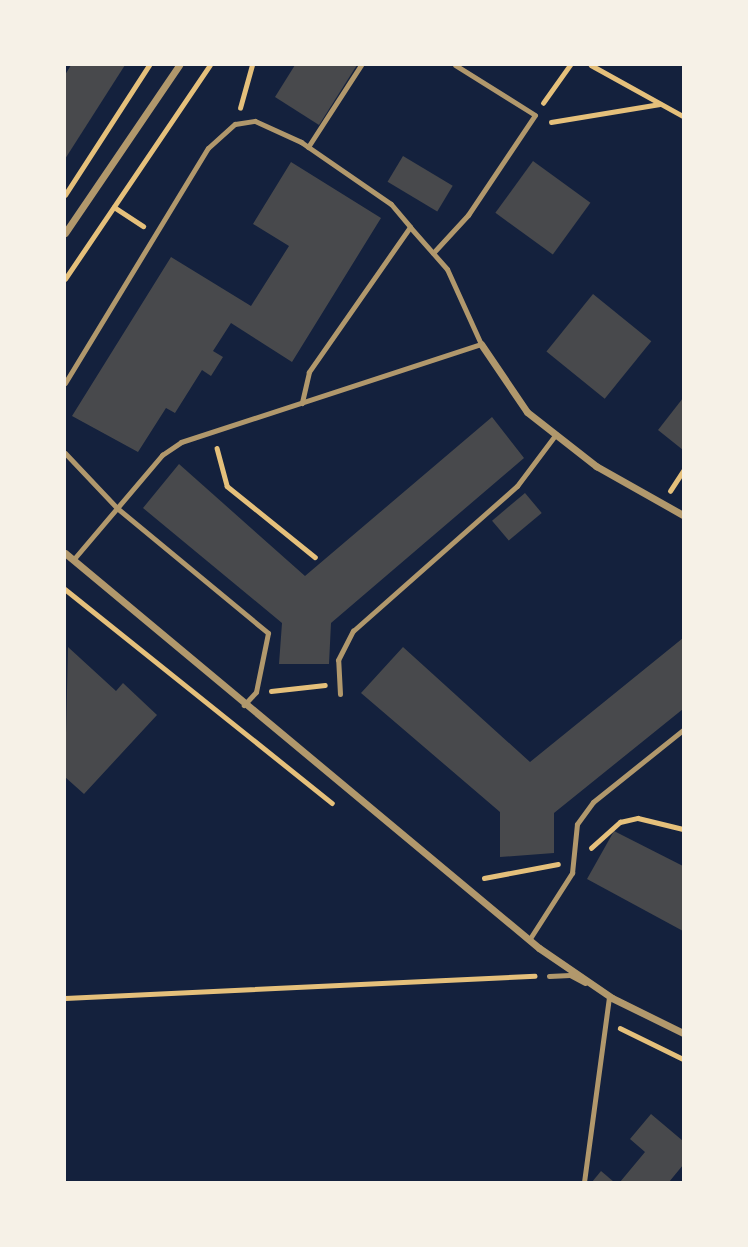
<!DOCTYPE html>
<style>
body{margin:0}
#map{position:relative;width:748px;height:1247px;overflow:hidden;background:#14213d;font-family:"Roboto Condensed",sans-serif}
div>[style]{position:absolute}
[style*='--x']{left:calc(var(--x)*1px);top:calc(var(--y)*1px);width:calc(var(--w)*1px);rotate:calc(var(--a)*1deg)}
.building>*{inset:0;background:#48494c;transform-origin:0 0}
.path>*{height:4.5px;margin:-2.25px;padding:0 2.25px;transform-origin:2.25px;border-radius:2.25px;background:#e5c07b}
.service>*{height:5px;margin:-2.5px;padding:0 2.5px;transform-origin:2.5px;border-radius:2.5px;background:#b1986c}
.minor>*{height:7px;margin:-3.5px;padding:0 3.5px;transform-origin:3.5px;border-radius:3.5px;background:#b1986c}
span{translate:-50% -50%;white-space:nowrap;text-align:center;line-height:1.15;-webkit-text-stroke:5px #f6f1e7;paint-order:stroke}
.frame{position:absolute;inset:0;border:66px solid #f6f1e7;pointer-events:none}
</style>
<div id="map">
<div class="building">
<div style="clip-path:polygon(71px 65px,125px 65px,65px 159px,65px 75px)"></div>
<div style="clip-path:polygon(295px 65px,357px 65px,319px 125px,275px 97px)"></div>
<div style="left:403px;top:156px;width:58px;height:30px;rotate:31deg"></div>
<div style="left:533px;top:161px;width:71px;height:64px;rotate:36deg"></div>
<div style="clip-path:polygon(291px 162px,381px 218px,292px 362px,231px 323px,213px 351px,223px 357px,211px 376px,202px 370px,175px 413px,166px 408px,138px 452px,72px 416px,171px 257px,251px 306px,289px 246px,253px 224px)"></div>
<div style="left:593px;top:294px;width:75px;height:74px;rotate:39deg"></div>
<div style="clip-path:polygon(683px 398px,683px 450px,658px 430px)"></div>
<div style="clip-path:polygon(492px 417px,524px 458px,331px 623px,329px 664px,279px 664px,282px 623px,143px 508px,179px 464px,305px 576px)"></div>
<div style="left:525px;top:493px;width:26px;height:43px;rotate:50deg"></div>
<div style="clip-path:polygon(683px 638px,683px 709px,554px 813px,554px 853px,500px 857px,500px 812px,361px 693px,403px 647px,530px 762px)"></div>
<div style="clip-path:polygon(68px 647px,116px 691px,123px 683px,157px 715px,84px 794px,65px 777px)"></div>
<div style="clip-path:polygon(614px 831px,683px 866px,683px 931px,587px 879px)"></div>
<div style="clip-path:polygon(651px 1114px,683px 1141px,683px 1165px,669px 1182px,620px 1182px,645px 1152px,630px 1139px)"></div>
<div style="clip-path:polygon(601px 1171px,614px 1182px,592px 1182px)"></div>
</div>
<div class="path">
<div style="--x:591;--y:65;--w:105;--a:29"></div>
<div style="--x:543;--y:103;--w:47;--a:-54.6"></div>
<div style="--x:240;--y:108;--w:45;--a:-74.4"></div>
<div style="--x:551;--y:122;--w:110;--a:-9.4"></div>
<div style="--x:65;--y:195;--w:155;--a:-57.1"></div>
<div style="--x:114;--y:207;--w:35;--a:33"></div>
<div style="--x:65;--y:279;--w:258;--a:-55.9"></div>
<div style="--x:217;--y:448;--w:39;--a:75"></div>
<div style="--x:227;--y:486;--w:113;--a:38.9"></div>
<div style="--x:670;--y:491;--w:24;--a:-57"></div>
<div style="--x:65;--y:589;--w:342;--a:38.7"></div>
<div style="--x:271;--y:691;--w:54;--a:-6.3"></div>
<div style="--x:591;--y:848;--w:39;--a:-42"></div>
<div style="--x:620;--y:822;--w:18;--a:-13"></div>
<div style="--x:638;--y:818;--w:46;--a:13.7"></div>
<div style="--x:484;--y:878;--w:75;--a:-10.7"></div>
<div style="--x:65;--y:998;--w:470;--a:-2.7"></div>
<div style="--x:620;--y:1028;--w:70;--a:26.2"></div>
</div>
<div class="service">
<div style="--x:308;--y:147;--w:98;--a:-57.1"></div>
<div style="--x:433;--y:253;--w:52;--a:-47.4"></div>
<div style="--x:468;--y:215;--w:120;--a:-56.2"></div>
<div style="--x:535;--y:115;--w:94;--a:-148"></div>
<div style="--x:65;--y:383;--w:275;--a:-58.7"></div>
<div style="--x:208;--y:148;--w:36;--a:-42"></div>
<div style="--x:235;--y:124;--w:20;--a:-9"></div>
<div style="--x:255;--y:121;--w:51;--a:24.5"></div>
<div style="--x:301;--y:142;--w:109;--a:34.6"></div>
<div style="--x:391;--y:204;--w:30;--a:50"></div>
<div style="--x:65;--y:453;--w:76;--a:46.6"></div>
<div style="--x:117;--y:508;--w:196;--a:39.6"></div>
<div style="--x:268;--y:633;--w:60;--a:101.5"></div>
<div style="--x:256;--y:692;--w:18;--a:133"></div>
<div style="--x:73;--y:560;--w:138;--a:-49.7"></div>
<div style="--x:162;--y:455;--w:23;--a:-34"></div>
<div style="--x:181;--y:442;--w:316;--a:-18.1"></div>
<div style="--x:481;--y:344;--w:82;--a:-114.4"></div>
<div style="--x:447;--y:269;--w:56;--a:-131.4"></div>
<div style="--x:410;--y:227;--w:177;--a:124.9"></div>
<div style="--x:309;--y:372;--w:32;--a:103"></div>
<div style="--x:340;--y:694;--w:34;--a:-93"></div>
<div style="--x:338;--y:660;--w:33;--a:-63"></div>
<div style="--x:353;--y:631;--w:219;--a:-41.5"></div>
<div style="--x:517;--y:486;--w:65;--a:-53.1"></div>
<div style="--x:529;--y:940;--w:80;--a:-57.3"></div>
<div style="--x:572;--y:873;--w:49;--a:-84.2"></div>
<div style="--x:577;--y:824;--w:27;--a:-54"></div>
<div style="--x:593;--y:802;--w:115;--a:-38.7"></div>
<div style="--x:549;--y:976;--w:21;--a:-3"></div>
<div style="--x:570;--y:975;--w:17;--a:28"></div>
<div style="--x:584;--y:1182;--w:187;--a:-82.3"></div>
</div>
<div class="minor">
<div style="--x:65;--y:233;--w:203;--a:-55.8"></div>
<div style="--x:481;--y:344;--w:82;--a:55.9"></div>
<div style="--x:527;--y:412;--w:88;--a:38"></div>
<div style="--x:596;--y:466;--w:100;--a:29.4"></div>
<div style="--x:65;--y:553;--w:617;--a:39.81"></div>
<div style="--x:539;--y:948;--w:88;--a:34.4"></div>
<div style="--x:612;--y:998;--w:79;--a:26.2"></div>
</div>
<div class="frame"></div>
</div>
